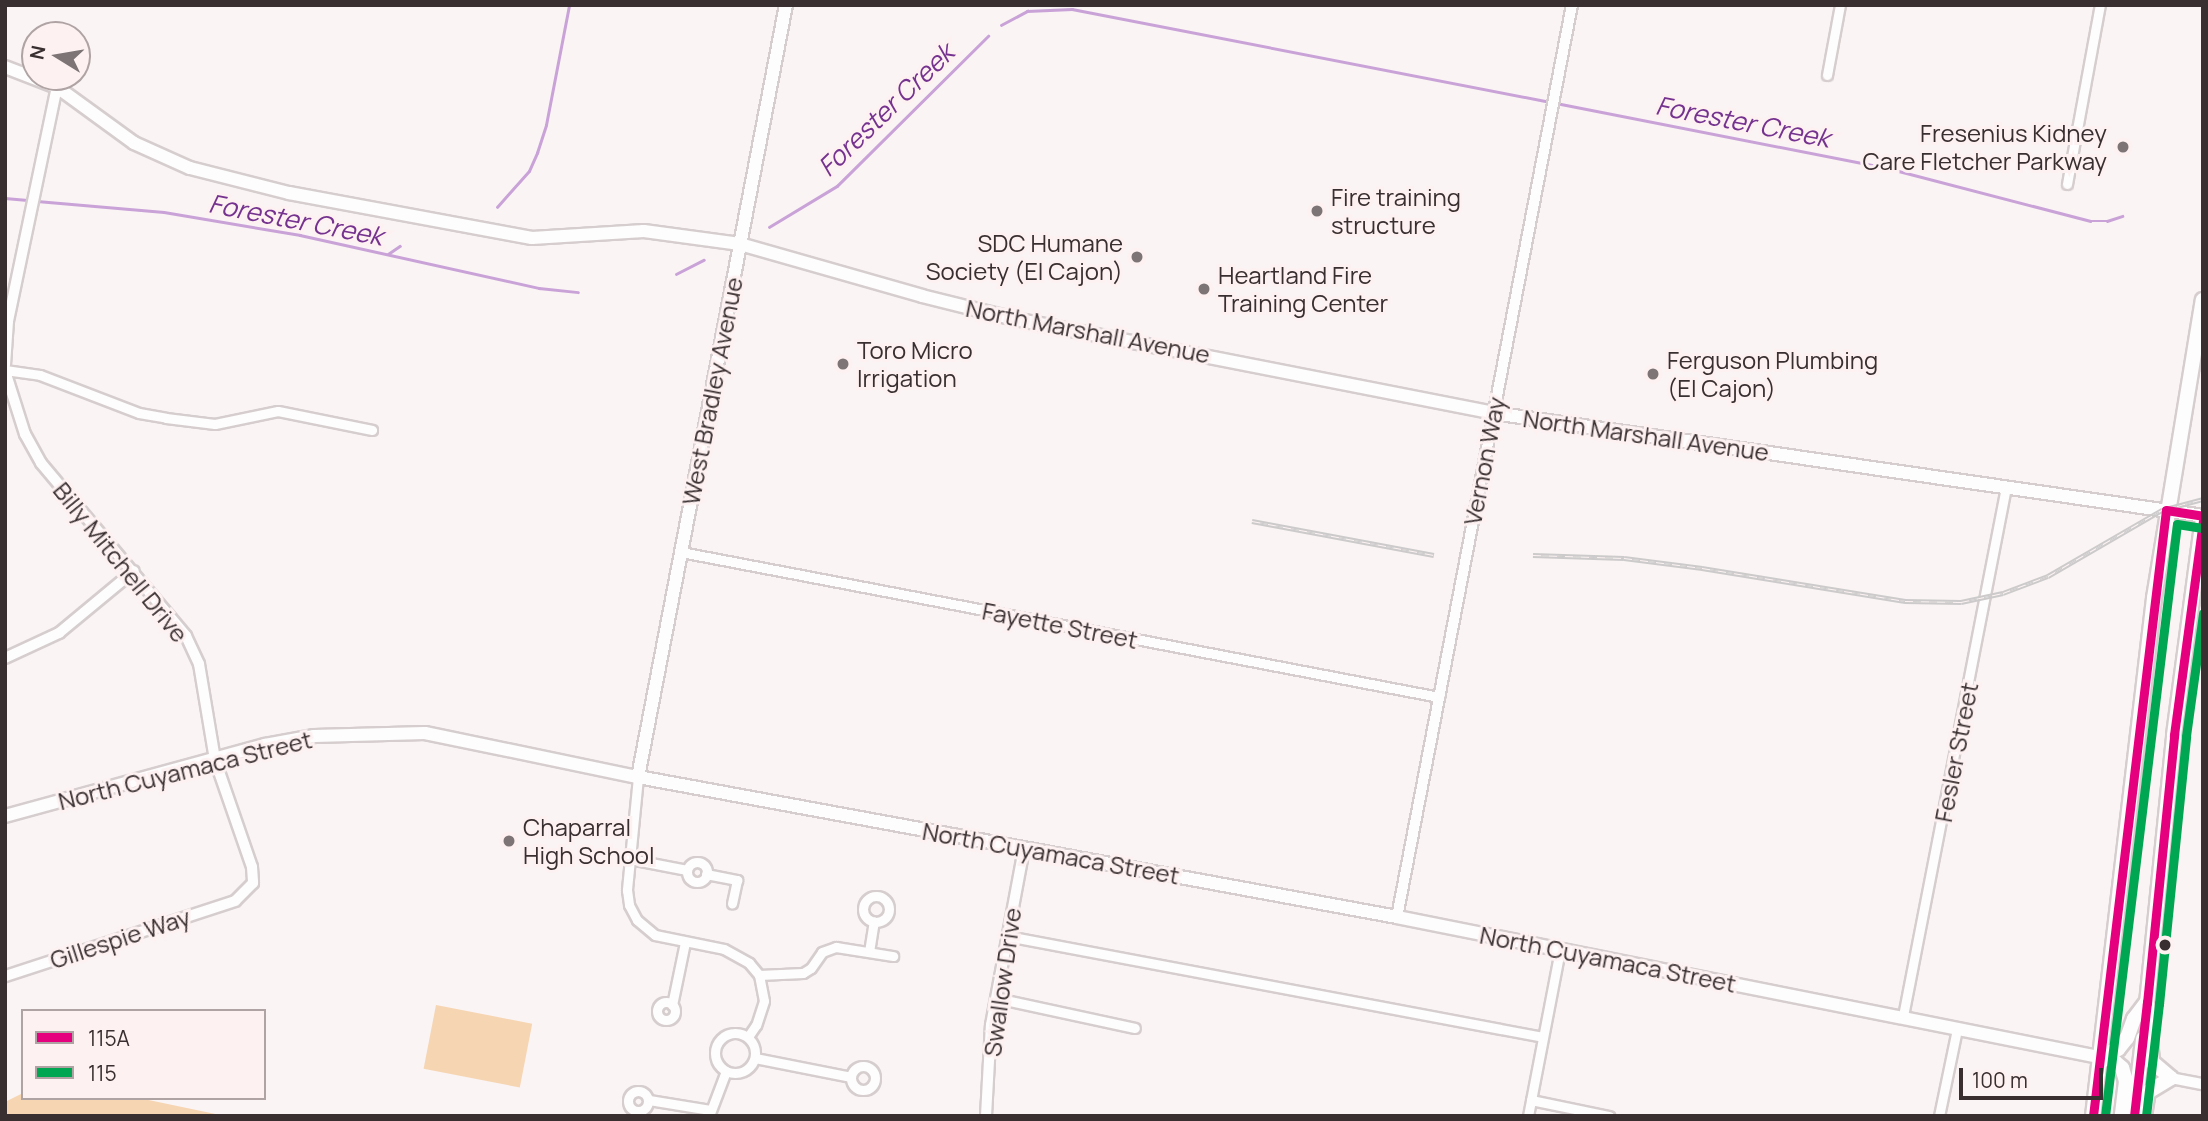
<!DOCTYPE html>
<style>
body{margin:0}
#map{position:relative;width:2208px;height:1121px;overflow:hidden;background:#faf4f4;font-family:Manrope,sans-serif}
div>[style]{position:absolute}
[style*='--x']{left:calc(var(--x)*1px);top:calc(var(--y)*1px);width:calc(var(--w)*1px);rotate:calc(var(--a)*1deg)}
.green>*{inset:0;background:#f6d5b2;transform-origin:0 0}
.stream>*{height:2.5px;margin:-1.25px;padding:0 1.25px;transform-origin:1.25px;border-radius:1.25px;background:#c9a2d8}
.roads{filter:drop-shadow(2px 0 #d6cece) drop-shadow(-2px 0 #d6cece) drop-shadow(0 2px #d6cece) drop-shadow(0 -2px #d6cece)}
.minor>*{height:9px;margin:-4.5px;padding:0 4.5px;transform-origin:4.5px;border-radius:4.5px;background:#fefdfd}
.minor>.ring{margin:-4.5px;padding:0;box-sizing:content-box;background:none;border:9px solid #fefdfd;border-radius:50%}
.tertiary>*{height:10px;margin:-5px;padding:0 5px;transform-origin:5px;border-radius:5px;background:#fefdfd}
.secondary>*{height:12px;margin:-6px;padding:0 6px;transform-origin:6px;border-radius:6px;background:#fefdfd}
.primary>*{height:14px;margin:-7px;padding:0 7px;transform-origin:7px;border-radius:7px;background:#fefdfd}
.rail>*{height:5px;margin-top:-2.5px;transform-origin:0;background:repeating-linear-gradient(90deg,#fdf1f2 0 8px,#cccaca 0 16px);box-sizing:border-box;border-block:2px solid #cccaca}
.bus-1>*{height:9px;margin:-4.5px;padding:0 4.5px;transform-origin:4.5px;border-radius:4.5px;background:#e5007d}
.bus-2>*{height:9px;margin:-4.5px;padding:0 4.5px;transform-origin:4.5px;border-radius:4.5px;background:#00a651}
.dots>*{width:19px;height:19px;translate:-50% -50%;box-sizing:border-box;border:4px solid #fdf1f2;border-radius:50%}
span{translate:-50% -50%;white-space:nowrap;text-align:center;line-height:1.15;-webkit-text-stroke:6px #fdf1f2;paint-order:stroke}
.poi-label{font-size:24px;color:#3a2f30}
.right{translate:-100% -50%;text-align:right}
.left{translate:0 -50%;text-align:left}
.street-label{font-size:24px;color:#3a2f30}
.water-label{font-size:26px;color:#75338f;font-style:italic}
.frame{position:absolute;inset:0;border:7px solid #3a2f30;pointer-events:none}
.legend{position:absolute;left:21px;top:1009px;width:245px;height:91px;box-sizing:border-box;background:#fdf1f2;border:2px solid #afa3a4;margin:0;padding:9px 12px;list-style:none;font-size:21px;color:#3a2f30}
.legend li{display:flex;align-items:center;gap:14px;height:35px}
.legend b{width:35px;border:2px solid #afa3a4}
.north{position:absolute;left:21px;top:21px;width:70px;height:70px;box-sizing:border-box;background:#fdf1f2;border:2px solid #afa3a4;border-radius:50%;rotate:281deg;font-size:19px;font-weight:700;line-height:28px;text-align:center;color:#3a2f30}
.north::after{content:'';display:block;margin:auto;width:24px;height:32px;background:#7d7475;clip-path:polygon(50% 0,100% 100%,50% 72%,0 100%)}
.scale{position:absolute;left:1959px;top:1068px;width:144px;height:32px;box-sizing:border-box;border:4px solid #3a2f30;border-top:0;padding-left:9px;font-size:21px;line-height:24px;white-space:nowrap;color:#3a2f30;-webkit-text-stroke:5px #fdf1f2;paint-order:stroke}
</style>
<div id="map">
<div class="green">
<div style="left:436px;top:1005px;width:98px;height:65px;rotate:11deg"></div>
<div style="clip-path:polygon(23px 1093px,23px 1098px,139px 1098px,225px 1116px,5px 1116px,5px 1102px)"></div>
</div>
<div class="stream">
<div style="--x:1001;--y:25;--w:30;--a:-28"></div>
<div style="--x:1027;--y:11;--w:45;--a:-2.5"></div>
<div style="--x:1072;--y:9;--w:483;--a:11"></div>
<div style="--x:1561;--y:104;--w:336;--a:11.1"></div>
<div style="--x:1891;--y:169;--w:206;--a:14.6"></div>
<div style="--x:2090;--y:221;--w:17;--a:0"></div>
<div style="--x:2107;--y:221;--w:16;--a:-18"></div>
<div style="--x:5;--y:198;--w:25;--a:5"></div>
<div style="--x:37;--y:201;--w:127;--a:5"></div>
<div style="--x:164;--y:212;--w:138;--a:9.6"></div>
<div style="--x:300;--y:235;--w:245;--a:12.5"></div>
<div style="--x:539;--y:288;--w:39;--a:6"></div>
<div style="--x:497;--y:207;--w:48;--a:-48.4"></div>
<div style="--x:529;--y:171;--w:20;--a:-66"></div>
<div style="--x:537;--y:153;--w:29;--a:-72"></div>
<div style="--x:546;--y:125;--w:122;--a:-79.1"></div>
<div style="--x:769;--y:227;--w:79;--a:-31.1"></div>
<div style="--x:837;--y:186;--w:213;--a:-44.8"></div>
<div style="--x:388;--y:254;--w:14;--a:-34"></div>
<div style="--x:676;--y:274;--w:31;--a:-27"></div>
</div>
<div class="roads">
<div class="minor">
<div style="--x:1827;--y:75;--w:71;--a:-79.5"></div>
<div style="--x:2067;--y:184;--w:182;--a:-79.6"></div>
<div style="--x:5;--y:370;--w:35;--a:8"></div>
<div style="--x:40;--y:375;--w:106;--a:21"></div>
<div style="--x:139;--y:413;--w:27;--a:10"></div>
<div style="--x:166;--y:418;--w:49;--a:7"></div>
<div style="--x:215;--y:424;--w:64;--a:-11.7"></div>
<div style="--x:278;--y:411;--w:96;--a:11.4"></div>
<div style="--x:681;--y:552;--w:772;--a:10.83"></div>
<div style="--x:638;--y:777;--w:114;--a:95.6"></div>
<div style="--x:627;--y:890;--w:15;--a:82"></div>
<div style="--x:629;--y:905;--w:17;--a:62"></div>
<div style="--x:637;--y:920;--w:23;--a:40"></div>
<div style="--x:655;--y:935;--w:70;--a:11.5"></div>
<div style="--x:724;--y:949;--w:29;--a:29"></div>
<div style="--x:749;--y:963;--w:16;--a:50"></div>
<div style="--x:759;--y:975;--w:26;--a:79"></div>
<div style="--x:764;--y:1001;--w:25;--a:108"></div>
<div style="--x:756;--y:1025;--w:14;--a:124"></div>
<div style="--x:630;--y:859;--w:58;--a:10.9"></div>
<div class="ring" style="left:687px;top:862px;width:11px;height:11px"></div>
<div style="--x:706;--y:874;--w:32;--a:11"></div>
<div style="--x:737;--y:880;--w:24;--a:102"></div>
<div class="ring" style="left:863px;top:896px;width:17px;height:17px"></div>
<div style="--x:1007;--y:936;--w:545;--a:10.67"></div>
<div style="--x:869;--y:952;--w:31;--a:-81"></div>
<div style="--x:759;--y:975;--w:44;--a:-2.6"></div>
<div style="--x:803;--y:973;--w:9;--a:-32"></div>
<div style="--x:811;--y:968;--w:19;--a:-55"></div>
<div style="--x:822;--y:952;--w:15;--a:-20"></div>
<div style="--x:836;--y:947;--w:58;--a:9"></div>
<div style="--x:996;--y:998;--w:142;--a:12.2"></div>
<div class="ring" style="left:657px;top:1002px;width:9px;height:9px"></div>
<div style="--x:672;--y:1005;--w:64;--a:-78.3"></div>
<div style="--x:1903;--y:1016;--w:539;--a:-78.98"></div>
<div class="ring" style="left:715px;top:1033px;width:31px;height:31px"></div>
<div style="--x:755;--y:1058;--w:98;--a:11.2"></div>
<div class="ring" style="left:851px;top:1066px;width:15px;height:15px"></div>
<div class="ring" style="left:628px;top:1091px;width:11px;height:11px"></div>
<div style="--x:649;--y:1100;--w:62;--a:9.3"></div>
<div style="--x:1531;--y:1100;--w:80;--a:11.6"></div>
<div style="--x:709;--y:1116;--w:48;--a:-69.3"></div>
<div style="--x:1528;--y:1116;--w:169;--a:-79.1"></div>
<div style="--x:1939;--y:1116;--w:89;--a:-78.3"></div>
</div>
<div class="tertiary">
<div style="--x:5;--y:365;--w:44;--a:-86.1"></div>
<div style="--x:8;--y:321;--w:239;--a:-78.2"></div>
<div style="--x:5;--y:371;--w:66;--a:72.4"></div>
<div style="--x:25;--y:434;--w:33;--a:61"></div>
<div style="--x:41;--y:463;--w:226;--a:50"></div>
<div style="--x:186;--y:636;--w:31;--a:65"></div>
<div style="--x:199;--y:664;--w:97;--a:80.5"></div>
<div style="--x:215;--y:760;--w:113;--a:70.9"></div>
<div style="--x:252;--y:867;--w:16;--a:86"></div>
<div style="--x:253;--y:883;--w:25;--a:135"></div>
<div style="--x:235;--y:901;--w:242;--a:161.9"></div>
<div style="--x:5;--y:658;--w:60;--a:-24.8"></div>
<div style="--x:59;--y:633;--w:97;--a:-39.6"></div>
<div style="--x:1397;--y:917;--w:929;--a:-79.14"></div>
<div style="--x:2171;--y:1078;--w:33;--a:11"></div>
<div style="--x:986;--y:1116;--w:91;--a:-86.9"></div>
<div style="--x:991;--y:1025;--w:179;--a:-79.4"></div>
</div>
<div class="secondary">
<div style="--x:5;--y:67;--w:56;--a:21"></div>
<div style="--x:57;--y:87;--w:95;--a:36"></div>
<div style="--x:134;--y:143;--w:61;--a:24.1"></div>
<div style="--x:190;--y:168;--w:102;--a:14.2"></div>
<div style="--x:289;--y:193;--w:247;--a:10.5"></div>
<div style="--x:532;--y:238;--w:112;--a:-3.6"></div>
<div style="--x:644;--y:231;--w:97;--a:7.7"></div>
<div style="--x:740;--y:244;--w:189;--a:15.9"></div>
<div style="--x:922;--y:296;--w:96;--a:13.9"></div>
<div style="--x:1015;--y:319;--w:487;--a:11.1"></div>
<div style="--x:1493;--y:413;--w:717;--a:8.25"></div>
<div style="--x:638;--y:777;--w:786;--a:-79.15"></div>
<div style="--x:5;--y:816;--w:270;--a:-15.3"></div>
<div style="--x:265;--y:745;--w:50;--a:-10.4"></div>
<div style="--x:314;--y:736;--w:111;--a:-1.5"></div>
<div style="--x:425;--y:733;--w:217;--a:11.7"></div>
<div style="--x:638;--y:777;--w:772;--a:10.45"></div>
<div style="--x:1397;--y:917;--w:716;--a:11.28"></div>
</div>
<div class="primary">
<div style="--x:2147;--y:1003;--w:269;--a:-84.2"></div>
<div style="--x:2174;--y:735;--w:218;--a:-82.4"></div>
<div style="--x:2099;--y:1057;--w:21;--a:-23"></div>
<div style="--x:2118;--y:1049;--w:14;--a:-51"></div>
<div style="--x:2127;--y:1038;--w:20;--a:-70"></div>
<div style="--x:2134;--y:1019;--w:21;--a:-53"></div>
<div style="--x:2099;--y:1057;--w:16;--a:15"></div>
<div style="--x:2114;--y:1061;--w:11;--a:41"></div>
<div style="--x:2122;--y:1068;--w:14;--a:73"></div>
<div style="--x:2126;--y:1081;--w:35;--a:97"></div>
<div style="--x:2093;--y:1116;--w:522;--a:-83.28"></div>
<div style="--x:2154;--y:598;--w:302;--a:-80.7"></div>
<div style="--x:2134;--y:1116;--w:78;--a:-83.3"></div>
<div style="--x:2144;--y:1116;--w:24;--a:-81"></div>
<div style="--x:2148;--y:1092;--w:27;--a:-31"></div>
<div style="--x:2171;--y:1078;--w:25;--a:-140"></div>
<div style="--x:2152;--y:1062;--w:60;--a:-94.8"></div>
</div>
</div>
<div class="rail">
<div style="--x:1252;--y:521;--w:185;--a:10.6"></div>
<div style="--x:1533;--y:555;--w:91;--a:1.9"></div>
<div style="--x:1624;--y:558;--w:79;--a:7.3"></div>
<div style="--x:1702;--y:568;--w:206;--a:9.2"></div>
<div style="--x:1905;--y:601;--w:56;--a:1"></div>
<div style="--x:1961;--y:602;--w:43;--a:-12.1"></div>
<div style="--x:2003;--y:593;--w:48;--a:-20.7"></div>
<div style="--x:2048;--y:576;--w:132;--a:-30.1"></div>
<div style="--x:2162;--y:510;--w:42;--a:-15"></div>
</div>
<div class="bus-1">
<div style="--x:2147;--y:1003;--w:269;--a:-84.2"></div>
<div style="--x:2174;--y:735;--w:216;--a:-82.3"></div>
<div style="--x:2093;--y:1116;--w:610;--a:-83.13"></div>
<div style="--x:2166;--y:510;--w:37;--a:9"></div>
<div style="--x:2134;--y:1116;--w:115;--a:-83.5"></div>
</div>
<div class="bus-2">
<div style="--x:2159;--y:1004;--w:269;--a:-84.2"></div>
<div style="--x:2186;--y:736;--w:124;--a:-82.1"></div>
<div style="--x:2105;--y:1116;--w:596;--a:-83.07"></div>
<div style="--x:2177;--y:524;--w:24;--a:9"></div>
<div style="--x:2146;--y:1116;--w:114;--a:-83.4"></div>
</div>
<div class="dots">
<div style="left:2123px;top:147px;background:#7d7475"></div>
<div style="left:1317px;top:211px;background:#7d7475"></div>
<div style="left:1137px;top:257px;background:#7d7475"></div>
<div style="left:1204px;top:289px;background:#7d7475"></div>
<div style="left:843px;top:364px;background:#7d7475"></div>
<div style="left:1653px;top:374px;background:#7d7475"></div>
<div style="left:509px;top:841px;background:#7d7475"></div>
<div style="left:2165px;top:945px;background:#3a2f30"></div>
</div>
<div class="poi-label">
<span class="right" style="left:2107px;top:147px">Fresenius Kidney<br>Care Fletcher Parkway</span>
<span class="left" style="left:1331px;top:211px">Fire training<br>structure</span>
<span class="right" style="left:1123px;top:257px">SDC Humane<br>Society (El Cajon)</span>
<span class="left" style="left:1218px;top:289px">Heartland Fire<br>Training Center</span>
<span class="left" style="left:857px;top:364px">Toro Micro<br>Irrigation</span>
<span class="left" style="left:1667px;top:374px">Ferguson Plumbing<br>(El Cajon)</span>
<span class="left" style="left:523px;top:841px">Chaparral<br>High School</span>
</div>
<div class="street-label">
<span style="left:1088px;top:331px;rotate:11deg">North Marshall Avenue</span>
<span style="left:712px;top:391px;rotate:-79deg">West Bradley Avenue</span>
<span style="left:1646px;top:435px;rotate:8deg">North Marshall Avenue</span>
<span style="left:1484px;top:461px;rotate:-79deg">Vernon Way</span>
<span style="left:121px;top:562px;rotate:51deg">Billy Mitchell Drive</span>
<span style="left:1060px;top:625px;rotate:11deg">Fayette Street</span>
<span style="left:1956px;top:752px;rotate:-79deg">Fesler Street</span>
<span style="left:185px;top:770px;rotate:-14deg">North Cuyamaca Street</span>
<span style="left:1051px;top:853px;rotate:10deg">North Cuyamaca Street</span>
<span style="left:120px;top:938px;rotate:-18deg">Gillespie Way</span>
<span style="left:1608px;top:959px;rotate:11deg">North Cuyamaca Street</span>
<span style="left:1002px;top:982px;rotate:-82deg">Swallow Drive</span>
</div>
<div class="water-label">
<span style="left:886px;top:110px;rotate:-44deg">Forester Creek</span>
<span style="left:1743px;top:122px;rotate:11deg">Forester Creek</span>
<span style="left:296px;top:220px;rotate:11deg">Forester Creek</span>
</div>
<div class="frame"></div>
<ul class="legend">
<li><b style="height:9px;background:#e5007d"></b>115A</li>
<li><b style="height:9px;background:#00a651"></b>115</li>
</ul>
<div class="north">N</div>
<div class="scale">100 m</div>
</div>
